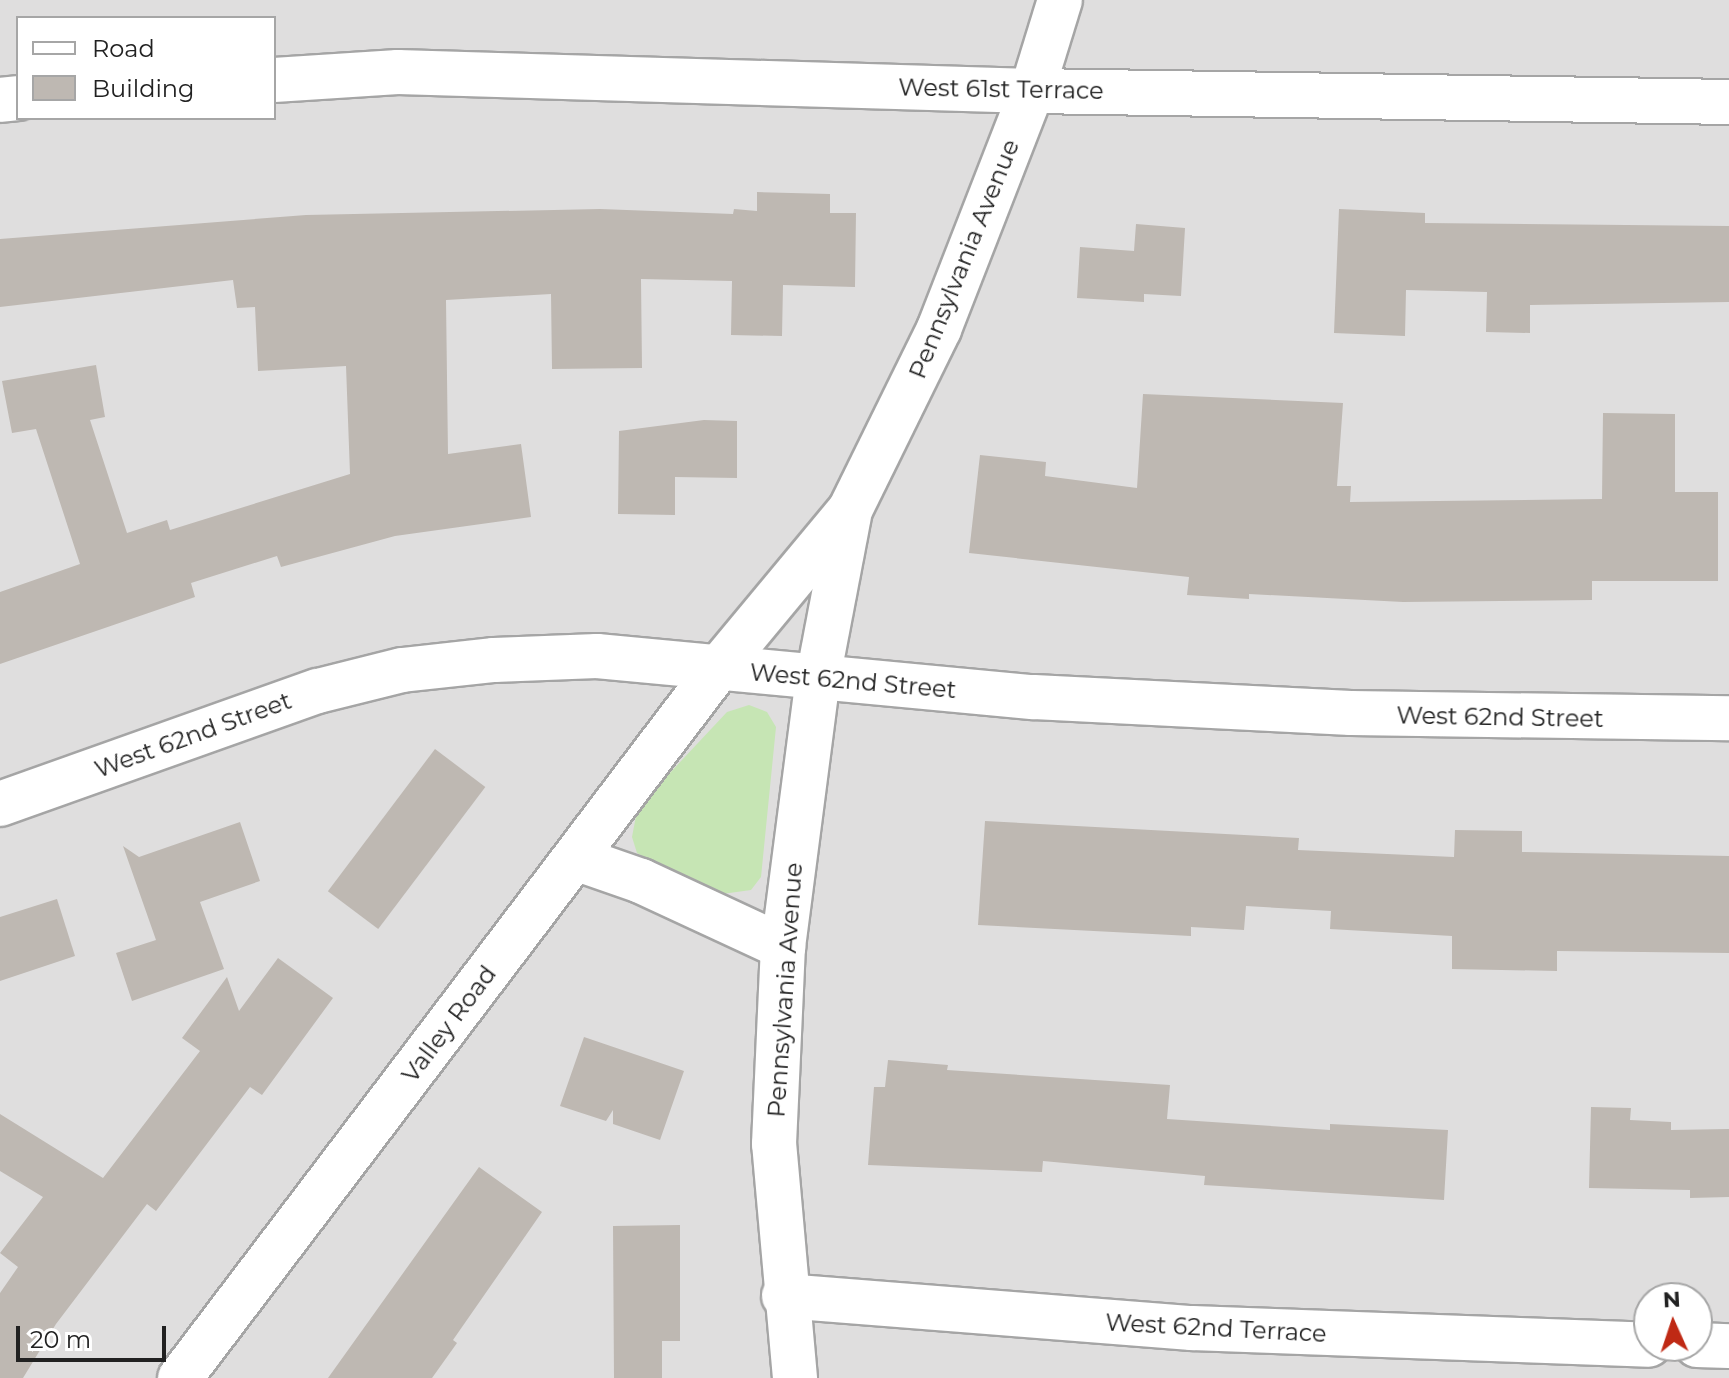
<!DOCTYPE html>
<style>
body{margin:0}
#map{position:relative;width:1729px;height:1378px;overflow:hidden;background:#f1efe9;font-family:Montserrat,sans-serif}
div>[style]{position:absolute}
[style*='--x']{left:calc(var(--x)*1px);top:calc(var(--y)*1px);width:calc(var(--w)*1px);rotate:calc(var(--a)*1deg)}
.residential>*{inset:0;background:#dfdede}
.grass>*{inset:0;background:#c6e5b4}
.building>*{inset:0;background:#beb8b2;transform-origin:0 0}
.roads{filter:drop-shadow(2px 0 #a5a5a5) drop-shadow(-2px 0 #a5a5a5) drop-shadow(0 2px #a5a5a5) drop-shadow(0 -2px #a5a5a5)}
.minor>*{height:44px;margin:-22px;padding:0 22px;transform-origin:22px;border-radius:22px;background:#fff}
span{translate:-50% -50%;white-space:nowrap;text-align:center;line-height:1.15;-webkit-text-stroke:6px #fff;paint-order:stroke}
.street-label{font-size:24px;color:#212121}
.legend{position:absolute;left:16px;top:16px;width:260px;height:104px;box-sizing:border-box;background:#fff;border:2px solid #a6a6a6;margin:0;padding:10px 14px;list-style:none;font-size:24px;color:#212121}
.legend li{display:flex;align-items:center;gap:16px;height:40px}
.legend b{width:40px;border:2px solid #a6a6a6}
.north{position:absolute;left:1633px;top:1282px;width:80px;height:80px;box-sizing:border-box;background:#fff;border:2px solid #a6a6a6;border-radius:50%;rotate:357deg;font-size:22px;font-weight:700;line-height:32px;text-align:center;color:#212121}
.north::after{content:'';display:block;margin:auto;width:28px;height:36px;background:#bf2914;clip-path:polygon(50% 0,100% 100%,50% 72%,0 100%)}
.scale{position:absolute;left:16px;top:1326px;width:150px;height:36px;box-sizing:border-box;border:4px solid #212121;border-top:0;padding-left:10px;font-size:24px;line-height:28px;white-space:nowrap;color:#212121;-webkit-text-stroke:6px #fff;paint-order:stroke}
</style>
<div id="map">
<div class="residential">
<div style="clip-path:polygon(evenodd,0 0,1729px 0,1729px 1378px,0 1378px,0 0,18px 18px,274px 18px,274px 118px,18px 118px,18px 18px,0 0,1649px 1298px,1697px 1298px,1697px 1346px,1649px 1346px,1649px 1298px)"></div>
</div>
<div class="grass">
<div style="clip-path:polygon(749px 705px,767px 712px,776px 727px,761px 877px,751px 890px,715px 895px,637px 853px,632px 837px,636px 816px,653px 791px,727px 712px)"></div>
</div>
<div class="building">
<div style="clip-path:polygon(757px 192px,830px 194px,830px 213px,856px 213px,855px 287px,783px 285px,782px 336px,731px 335px,732px 281px,641px 279px,642px 368px,552px 369px,551px 294px,446px 300px,448px 454px,521px 444px,531px 517px,395px 536px,281px 567px,277px 556px,191px 583px,195px 597px,0 664px,0 592px,80px 564px,36px 429px,12px 433px,2px 381px,96px 365px,105px 417px,90px 420px,127px 533px,167px 520px,170px 530px,350px 474px,346px 366px,258px 371px,255px 307px,237px 308px,233px 280px,0 307px,0 239px,306px 215px,600px 209px,733px 214px,734px 209px,757px 211px)"></div>
<div style="clip-path:polygon(1339px 209px,1425px 213px,1425px 223px,1729px 226px,1729px 302px,1530px 305px,1530px 333px,1486px 332px,1487px 292px,1406px 290px,1405px 336px,1334px 333px)"></div>
<div style="clip-path:polygon(1136px 224px,1185px 228px,1181px 296px,1144px 294px,1144px 302px,1077px 298px,1080px 247px,1134px 251px)"></div>
<div style="clip-path:polygon(1143px 394px,1343px 403px,1337px 486px,1351px 486px,1350px 502px,1602px 499px,1603px 413px,1675px 414px,1675px 492px,1718px 492px,1718px 581px,1592px 581px,1592px 600px,1403px 602px,1249px 594px,1249px 599px,1187px 595px,1189px 577px,969px 553px,980px 455px,1046px 462px,1045px 476px,1137px 488px)"></div>
<div style="clip-path:polygon(704px 420px,737px 421px,737px 478px,675px 477px,675px 515px,618px 514px,619px 431px)"></div>
<div style="left:435px;top:749px;width:63px;height:178px;rotate:37deg"></div>
<div style="clip-path:polygon(985px 821px,1299px 838px,1298px 850px,1454px 857px,1455px 830px,1522px 831px,1522px 852px,1729px 856px,1729px 953px,1557px 951px,1557px 971px,1452px 969px,1452px 936px,1330px 929px,1331px 911px,1246px 906px,1244px 930px,1191px 927px,1191px 936px,978px 925px)"></div>
<div style="clip-path:polygon(240px 822px,260px 881px,200px 902px,224px 969px,132px 1001px,116px 953px,156px 940px,123px 846px,139px 857px)"></div>
<div style="clip-path:polygon(57px 899px,75px 956px,0 981px,0 917px)"></div>
<div style="clip-path:polygon(278px 958px,333px 998px,262px 1095px,250px 1087px,156px 1211px,147px 1204px,56px 1324px,23px 1378px,0 1378px,0 1293px,18px 1267px,0 1253px,43px 1197px,0 1171px,0 1114px,103px 1178px,200px 1051px,182px 1038px,227px 977px,239px 1011px)"></div>
<div style="clip-path:polygon(584px 1037px,684px 1071px,660px 1140px,613px 1124px,613px 1110px,606px 1121px,560px 1106px)"></div>
<div style="clip-path:polygon(888px 1060px,948px 1065px,947px 1070px,1170px 1085px,1167px 1119px,1330px 1130px,1330px 1124px,1448px 1130px,1444px 1200px,1204px 1185px,1205px 1176px,1043px 1161px,1042px 1172px,868px 1165px,874px 1087px,885px 1087px)"></div>
<div style="clip-path:polygon(1591px 1107px,1631px 1108px,1630px 1120px,1671px 1122px,1671px 1130px,1729px 1129px,1729px 1197px,1690px 1198px,1690px 1190px,1589px 1188px)"></div>
<div style="clip-path:polygon(479px 1167px,542px 1212px,453px 1340px,457px 1343px,432px 1378px,328px 1378px)"></div>
<div style="clip-path:polygon(680px 1225px,680px 1341px,662px 1341px,662px 1378px,614px 1378px,613px 1226px)"></div>
</div>
<div class="roads">
<div class="minor">
<div style="--x:274;--y:80;--w:124;--a:-3.7"></div>
<div style="--x:398;--y:72;--w:634;--a:1.72"></div>
<div style="--x:1032;--y:91;--w:697;--a:0.9"></div>
<div style="--x:0;--y:100;--w:18;--a:-6"></div>
<div style="--x:0;--y:804;--w:337;--a:-19.6"></div>
<div style="--x:318;--y:691;--w:87;--a:-14"></div>
<div style="--x:402;--y:670;--w:93;--a:-6.2"></div>
<div style="--x:494;--y:660;--w:103;--a:-2.2"></div>
<div style="--x:597;--y:656;--w:439;--a:5.4"></div>
<div style="--x:1034;--y:697;--w:317;--a:2.9"></div>
<div style="--x:1351;--y:713;--w:378;--a:0.8"></div>
<div style="--x:575;--y:858;--w:70;--a:19.2"></div>
<div style="--x:641;--y:881;--w:157;--a:24.9"></div>
<div style="--x:784;--y:1296;--w:409;--a:4.5"></div>
<div style="--x:1192;--y:1328;--w:457;--a:2.1"></div>
<div style="--x:1697;--y:1345;--w:32;--a:2"></div>
<div style="--x:180;--y:1378;--w:889;--a:-52.82"></div>
<div style="--x:717;--y:670;--w:208;--a:-50.3"></div>
<div style="--x:850;--y:510;--w:202;--a:-63.8"></div>
<div style="--x:939;--y:329;--w:256;--a:-68.7"></div>
<div style="--x:1032;--y:91;--w:95;--a:-72.9"></div>
<div style="--x:795;--y:1378;--w:235;--a:-95.1"></div>
<div style="--x:774;--y:1144;--w:197;--a:-87.4"></div>
<div style="--x:783;--y:947;--w:271;--a:-82.6"></div>
<div style="--x:818;--y:678;--w:165;--a:-79.2"></div>
</div>
</div>
<div class="street-label">
<span style="left:1001px;top:89px;rotate:1deg">West 61st Terrace</span>
<span style="left:964px;top:259px;rotate:-68deg">Pennsylvania Avenue</span>
<span style="left:853px;top:681px;rotate:5deg">West 62nd Street</span>
<span style="left:1500px;top:717px;rotate:1deg">West 62nd Street</span>
<span style="left:193px;top:735px;rotate:-20deg">West 62nd Street</span>
<span style="left:785px;top:990px;rotate:-86deg">Pennsylvania Avenue</span>
<span style="left:449px;top:1024px;rotate:-53deg">Valley Road</span>
<span style="left:1216px;top:1328px;rotate:3deg">West 62nd Terrace</span>
</div>
<ul class="legend">
<li><b style="height:10px;background:#fff"></b>Road</li>
<li><b style="height:22px;background:#beb8b2"></b>Building</li>
</ul>
<div class="north">N</div>
<div class="scale">20 m</div>
</div>
